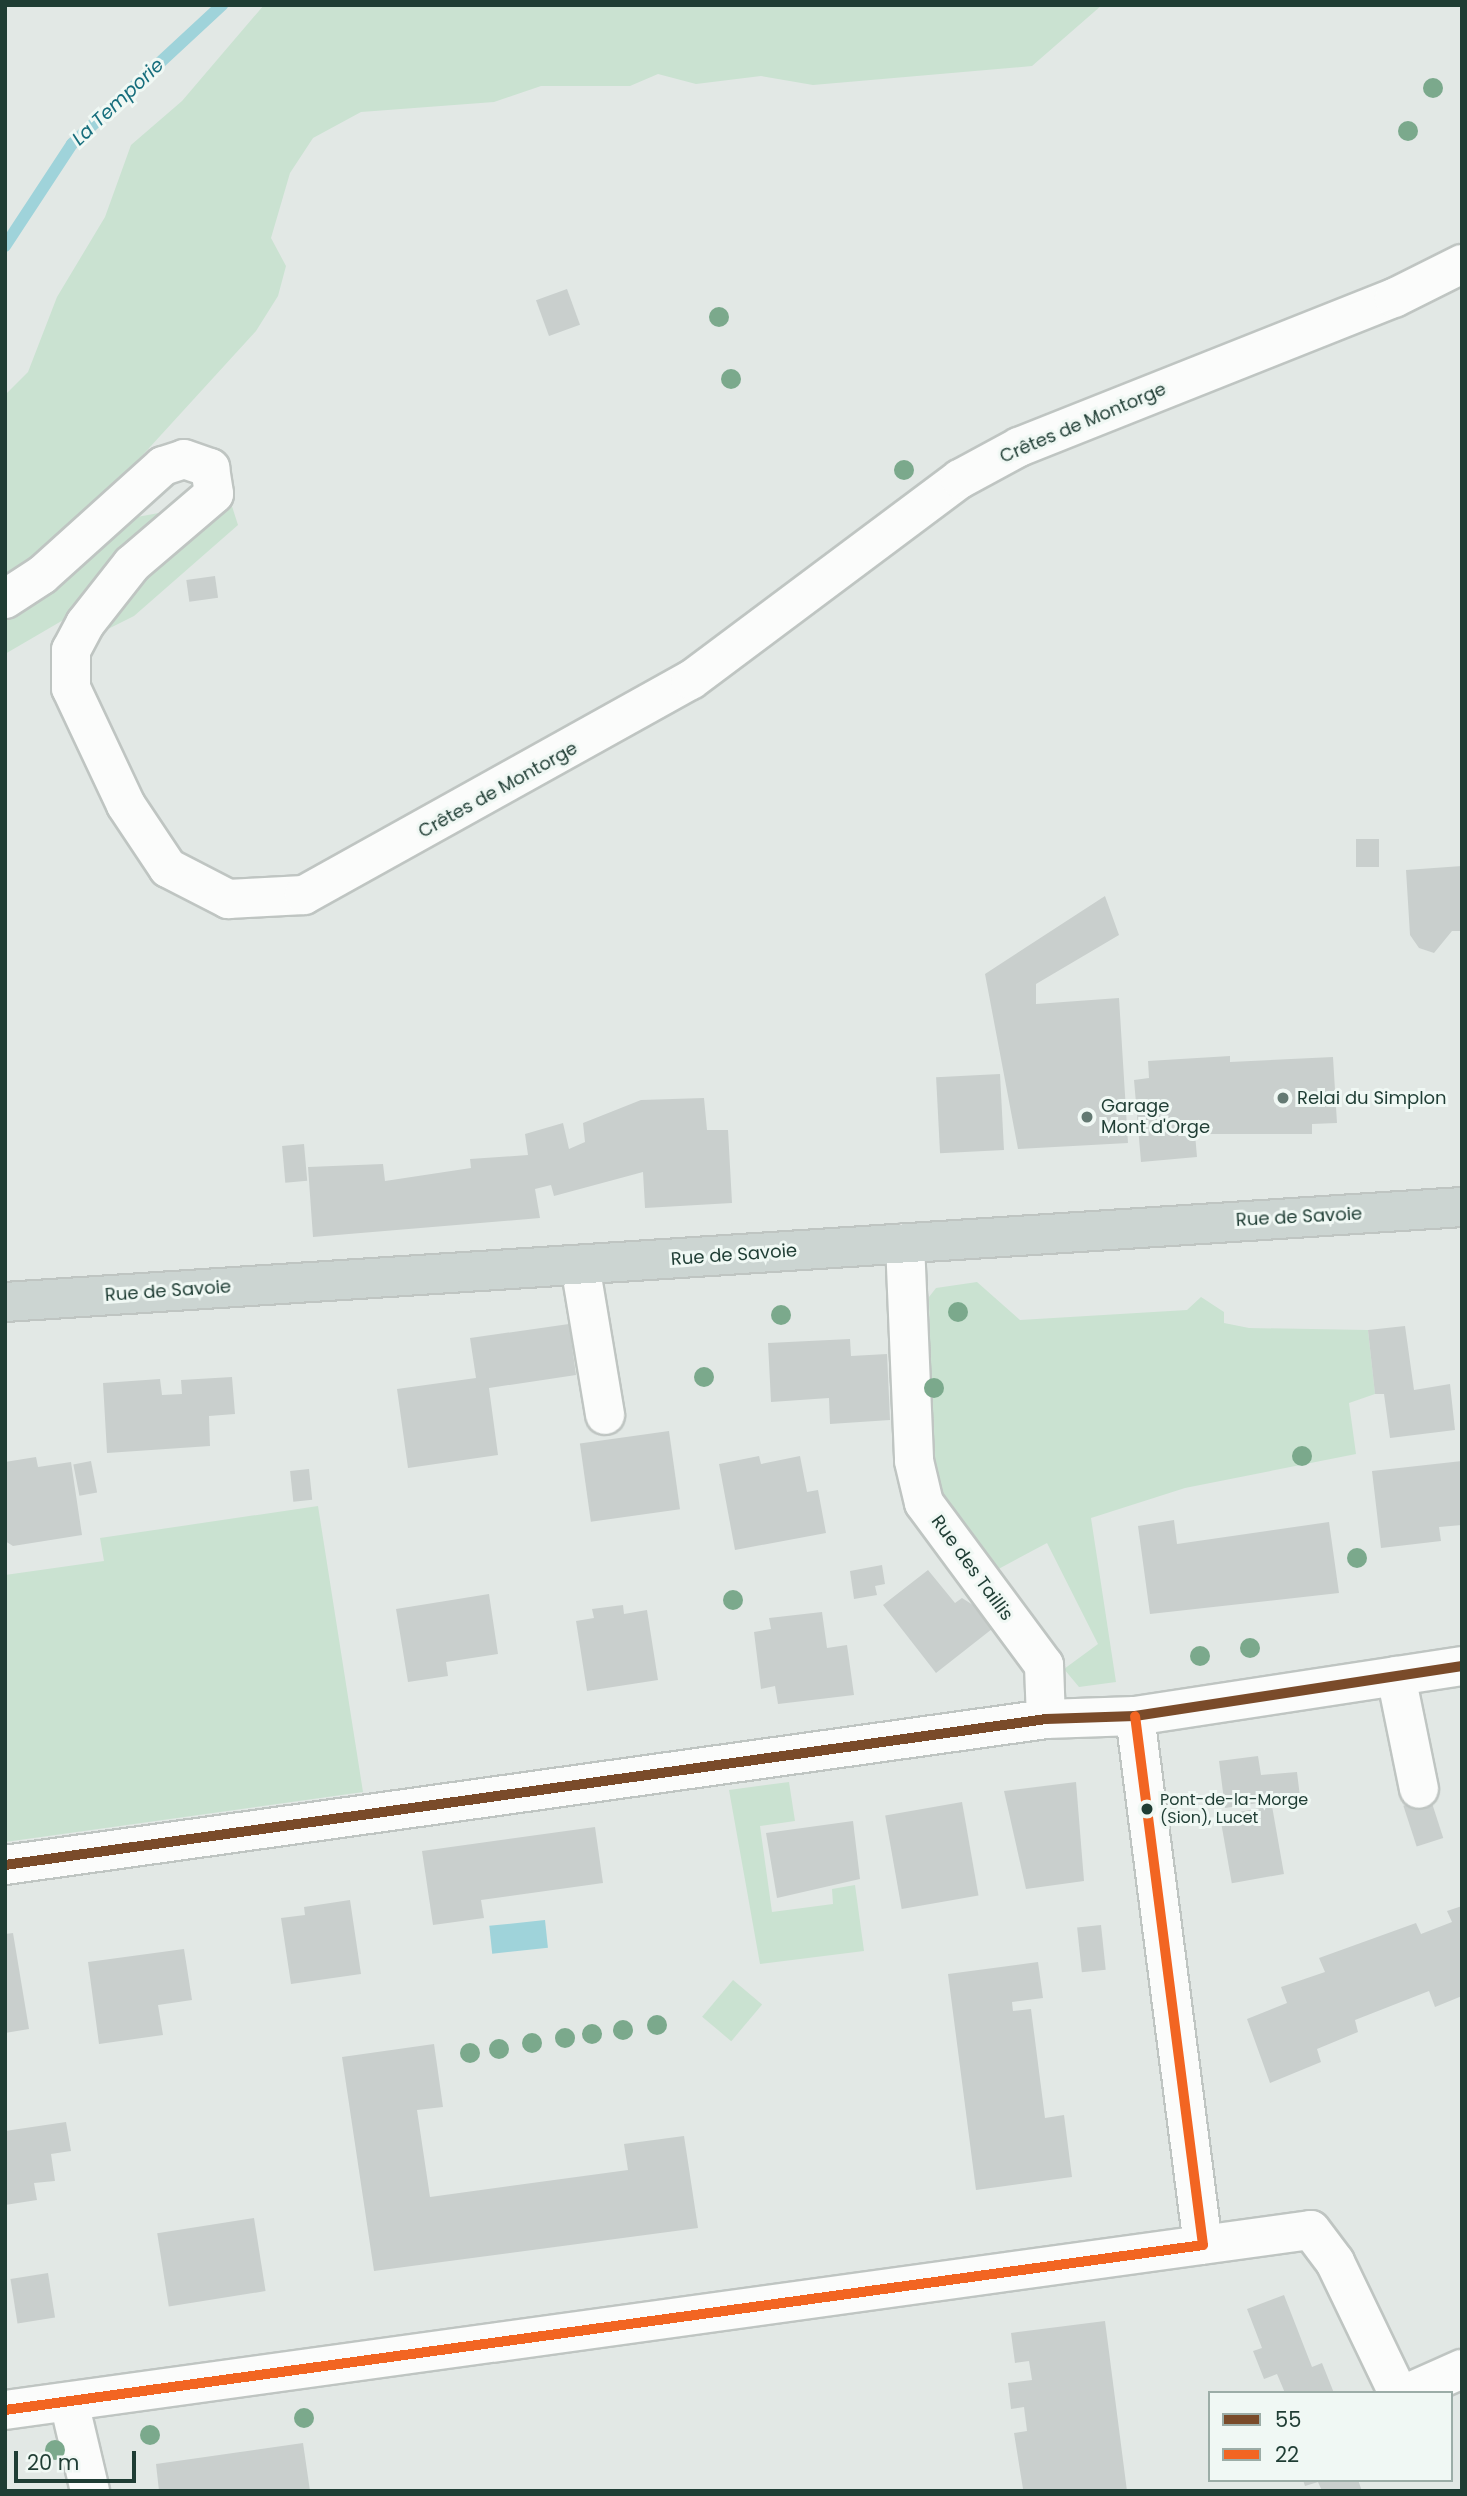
<!DOCTYPE html>
<meta charset="utf-8">
<style>
body{margin:0}
#map{position:relative;width:1467px;height:2496px;overflow:hidden;background:#e2e8e5;font-family:Poppins,sans-serif}
div>[style]{position:absolute}
[style*='--x']{left:calc(var(--x)*1px);top:calc(var(--y)*1px);width:calc(var(--w)*1px);rotate:calc(var(--a)*1deg)}
.green>*{inset:0;background:#cae2d1;transform-origin:0 0}
.water>*{inset:0;background:#9fd3da;transform-origin:0 0}
.stream>*{height:12px;margin:-6px;padding:0 6px;transform-origin:6px;border-radius:6px;background:#9fd3da}
.building>*{inset:0;background:#c9cfcd;transform-origin:0 0}
.roads{filter:drop-shadow(2px 0 #bfc5c2) drop-shadow(-2px 0 #bfc5c2) drop-shadow(0 2px #bfc5c2) drop-shadow(0 -2px #bfc5c2)}
.minor>*{height:38px;margin:-19px;padding:0 19px;transform-origin:19px;border-radius:19px;background:#fbfcfb}
.major>*{height:38px;margin:-19px;padding:0 19px;transform-origin:19px;border-radius:19px;background:#ccd5d2}
.bus-1>*{height:10px;margin:-5px;padding:0 5px;transform-origin:5px;border-radius:5px;background:#7a4b2a}
.bus-2>*{height:10px;margin:-5px;padding:0 5px;transform-origin:5px;border-radius:5px;background:#f26522}
.trees>*{width:20px;height:20px;margin:-10px;border-radius:50%;background:#7ba98c}
.dots>*{width:19px;height:19px;translate:-50% -50%;box-sizing:border-box;border:4px solid #f0f8f4;border-radius:50%}
span{translate:-50% -50%;white-space:nowrap;text-align:center;line-height:1.15;-webkit-text-stroke:6px #f0f8f4;paint-order:stroke}
.bus-label{font-size:16px;color:#1f3d34}
.left{translate:0 -50%;text-align:left}
.street-label{font-size:18px;color:#1f3d34}
.poi-label{font-size:18px;color:#1f3d34}
.water-label{font-size:19px;color:#156d7c;font-style:italic}
.frame{position:absolute;inset:0;border:7px solid #1f3d34;pointer-events:none}
.legend{position:absolute;left:1208px;top:2391px;width:245px;height:91px;box-sizing:border-box;background:#f0f8f4;border:2px solid #9cada7;margin:0;padding:9px 12px;list-style:none;font-size:21px;color:#1f3d34}
.legend li{display:flex;align-items:center;gap:14px;height:35px}
.legend b{width:35px;border:2px solid #9cada7}
.scale{position:absolute;left:14px;top:2451px;width:122px;height:32px;box-sizing:border-box;border:4px solid #1f3d34;border-top:0;padding-left:9px;font-size:21px;line-height:24px;white-space:nowrap;color:#1f3d34;-webkit-text-stroke:5px #f0f8f4;paint-order:stroke}
</style>
<div id="map">
<div class="green">
<div style="clip-path:polygon(264px 5px,1102px 5px,1032px 66px,813px 85px,761px 76px,696px 84px,658px 74px,630px 86px,541px 86px,494px 102px,361px 112px,313px 138px,290px 173px,271px 238px,286px 266px,278px 296px,256px 331px,87px 516px,41px 557px,5px 577px,5px 395px,28px 372px,57px 297px,105px 217px,131px 145px,182px 101px)"></div>
<div style="clip-path:polygon(230px 500px,238px 525px,134px 616px,96px 635px,89px 605px,5px 654px,5px 606px,126px 519px)"></div>
<div style="clip-path:polygon(977px 1282px,1020px 1320px,1187px 1310px,1201px 1297px,1224px 1312px,1224px 1323px,1249px 1328px,1368px 1330px,1375px 1394px,1349px 1403px,1356px 1454px,1185px 1488px,1091px 1518px,1116px 1682px,1079px 1687px,1064px 1669px,1098px 1644px,1047px 1543px,991px 1573px,933px 1481px,929px 1297px,936px 1288px)"></div>
<div style="clip-path:polygon(318px 1506px,363px 1792px,5px 1842px,5px 1575px,104px 1561px,100px 1538px)"></div>
<div style="clip-path:polygon(789px 1782px,795px 1821px,760px 1826px,772px 1912px,833px 1904px,832px 1889px,855px 1885px,864px 1951px,760px 1964px,729px 1790px)"></div>
<div style="left:733px;top:1980px;width:38px;height:48px;rotate:40deg"></div>
</div>
<div class="water">
<div style="left:545px;top:1920px;width:28px;height:56px;rotate:84deg"></div>
</div>
<div class="stream">
<div style="--x:5;--y:246;--w:122;--a:-56.7"></div>
<div style="--x:72;--y:144;--w:205;--a:-42.8"></div>
</div>
<div class="building">
<div style="left:567px;top:289px;width:38px;height:33px;rotate:70deg"></div>
<div style="left:215px;top:576px;width:22px;height:29px;rotate:82deg"></div>
<div style="left:1356px;top:839px;width:23px;height:28px"></div>
<div style="clip-path:polygon(1462px 866px,1462px 931px,1452px 931px,1434px 953px,1419px 948px,1410px 935px,1406px 870px)"></div>
<div style="clip-path:polygon(1105px 896px,1119px 935px,1036px 984px,1036px 1004px,1119px 998px,1128px 1143px,1018px 1149px,985px 974px)"></div>
<div style="clip-path:polygon(1230px 1056px,1230px 1062px,1333px 1057px,1337px 1123px,1312px 1124px,1312px 1134px,1195px 1134px,1197px 1157px,1141px 1162px,1134px 1080px,1149px 1078px,1148px 1061px)"></div>
<div style="left:1000px;top:1074px;width:76px;height:64px;rotate:87deg"></div>
<div style="clip-path:polygon(704px 1098px,707px 1130px,728px 1130px,732px 1203px,645px 1208px,643px 1172px,554px 1196px,551px 1185px,535px 1189px,540px 1218px,313px 1237px,308px 1167px,383px 1164px,385px 1181px,471px 1168px,470px 1159px,528px 1155px,525px 1134px,563px 1123px,569px 1149px,585px 1142px,583px 1123px,641px 1100px)"></div>
<div style="left:304px;top:1144px;width:37px;height:22px;rotate:85deg"></div>
<div style="clip-path:polygon(569px 1324px,576px 1375px,489px 1388px,498px 1455px,408px 1468px,397px 1389px,476px 1378px,470px 1338px)"></div>
<div style="clip-path:polygon(1405px 1326px,1414px 1390px,1450px 1384px,1455px 1430px,1390px 1438px,1384px 1394px,1375px 1394px,1368px 1330px)"></div>
<div style="clip-path:polygon(850px 1339px,851px 1356px,887px 1354px,890px 1420px,830px 1424px,829px 1398px,771px 1402px,768px 1343px)"></div>
<div style="clip-path:polygon(232px 1377px,235px 1414px,209px 1416px,210px 1446px,107px 1453px,103px 1383px,160px 1379px,162px 1395px,182px 1394px,181px 1380px)"></div>
<div style="left:669px;top:1431px;width:79px;height:90px;rotate:82deg"></div>
<div style="clip-path:polygon(759px 1456px,761px 1464px,800px 1456px,807px 1492px,818px 1490px,826px 1533px,735px 1550px,719px 1464px)"></div>
<div style="clip-path:polygon(36px 1457px,38px 1467px,71px 1462px,82px 1535px,13px 1546px,5px 1541px,5px 1462px)"></div>
<div style="left:91px;top:1461px;width:32px;height:18px;rotate:79deg"></div>
<div style="clip-path:polygon(1462px 1461px,1462px 1525px,1439px 1527px,1441px 1541px,1381px 1548px,1372px 1471px)"></div>
<div style="left:309px;top:1469px;width:31px;height:19px;rotate:84deg"></div>
<div style="clip-path:polygon(1174px 1520px,1177px 1544px,1329px 1522px,1339px 1593px,1150px 1614px,1138px 1526px)"></div>
<div style="clip-path:polygon(882px 1565px,885px 1584px,875px 1586px,877px 1595px,854px 1599px,850px 1571px)"></div>
<div style="clip-path:polygon(928px 1570px,955px 1603px,962px 1598px,973px 1605px,992px 1629px,936px 1673px,883px 1605px)"></div>
<div style="clip-path:polygon(489px 1594px,498px 1654px,446px 1662px,448px 1676px,408px 1682px,396px 1609px)"></div>
<div style="clip-path:polygon(623px 1605px,624px 1614px,647px 1610px,658px 1680px,587px 1691px,576px 1621px,594px 1618px,592px 1609px)"></div>
<div style="clip-path:polygon(822px 1612px,827px 1648px,847px 1645px,854px 1695px,778px 1704px,775px 1686px,761px 1689px,754px 1632px,771px 1629px,769px 1618px)"></div>
<div style="clip-path:polygon(1258px 1756px,1261px 1775px,1297px 1772px,1300px 1797px,1225px 1808px,1219px 1761px)"></div>
<div style="clip-path:polygon(1076px 1782px,1084px 1881px,1026px 1889px,1004px 1791px)"></div>
<div style="left:1430px;top:1797px;width:43px;height:28px;rotate:72deg"></div>
<div style="left:962px;top:1802px;width:95px;height:78px;rotate:80deg"></div>
<div style="left:1272px;top:1806px;width:69px;height:53px;rotate:80deg"></div>
<div style="clip-path:polygon(853px 1821px,860px 1879px,777px 1898px,766px 1833px)"></div>
<div style="clip-path:polygon(595px 1827px,603px 1883px,481px 1900px,484px 1918px,433px 1925px,422px 1851px)"></div>
<div style="clip-path:polygon(350px 1900px,361px 1974px,291px 1984px,281px 1918px,305px 1915px,304px 1907px)"></div>
<div style="clip-path:polygon(1462px 1906px,1462px 1996px,1435px 2007px,1429px 1991px,1355px 2020px,1358px 2032px,1317px 2049px,1321px 2062px,1270px 2083px,1247px 2019px,1287px 2003px,1281px 1987px,1325px 1972px,1319px 1958px,1416px 1923px,1421px 1934px,1452px 1922px,1447px 1911px)"></div>
<div style="left:1101px;top:1925px;width:45px;height:24px;rotate:84deg"></div>
<div style="clip-path:polygon(13px 1933px,29px 2029px,5px 2033px,5px 1934px)"></div>
<div style="clip-path:polygon(184px 1949px,192px 2000px,158px 2005px,163px 2035px,99px 2044px,88px 1962px)"></div>
<div style="clip-path:polygon(1038px 1962px,1043px 1998px,1012px 2002px,1013px 2011px,1031px 2009px,1045px 2118px,1064px 2115px,1072px 2177px,976px 2190px,948px 1974px)"></div>
<div style="clip-path:polygon(434px 2044px,443px 2107px,417px 2110px,430px 2197px,628px 2170px,624px 2144px,684px 2136px,698px 2228px,374px 2271px,342px 2057px)"></div>
<div style="clip-path:polygon(66px 2122px,71px 2151px,51px 2154px,55px 2181px,34px 2183px,37px 2200px,5px 2205px,5px 2131px)"></div>
<div style="left:254px;top:2218px;width:74px;height:98px;rotate:81deg"></div>
<div style="left:48px;top:2273px;width:45px;height:38px;rotate:81deg"></div>
<div style="clip-path:polygon(1284px 2295px,1312px 2367px,1322px 2363px,1334px 2393px,1285px 2393px,1277px 2374px,1264px 2379px,1253px 2351px,1262px 2348px,1247px 2309px)"></div>
<div style="clip-path:polygon(1105px 2321px,1127px 2491px,1023px 2489px,1014px 2433px,1027px 2431px,1024px 2407px,1011px 2409px,1008px 2383px,1032px 2380px,1029px 2361px,1015px 2363px,1011px 2333px)"></div>
<div style="clip-path:polygon(303px 2443px,310px 2491px,159px 2491px,156px 2464px)"></div>
<div style="clip-path:polygon(1303px 2480px,1358px 2480px,1362px 2491px,1322px 2491px,1318px 2482px,1305px 2486px)"></div>
</div>
<div class="roads">
<div class="minor">
<div style="--x:5;--y:599;--w:44;--a:-33"></div>
<div style="--x:42;--y:575;--w:163;--a:-42"></div>
<div style="--x:163;--y:466;--w:22;--a:-18"></div>
<div style="--x:184;--y:459;--w:28;--a:19"></div>
<div style="--x:210;--y:468;--w:26;--a:81"></div>
<div style="--x:214;--y:494;--w:108;--a:139.5"></div>
<div style="--x:132;--y:564;--w:76;--a:128.1"></div>
<div style="--x:85;--y:624;--w:30;--a:118"></div>
<div style="--x:71;--y:650;--w:38;--a:90"></div>
<div style="--x:71;--y:688;--w:129;--a:64.8"></div>
<div style="--x:126;--y:805;--w:76;--a:56.3"></div>
<div style="--x:168;--y:868;--w:68;--a:27.3"></div>
<div style="--x:228;--y:899;--w:76;--a:-3"></div>
<div style="--x:304;--y:895;--w:443;--a:-29.1"></div>
<div style="--x:691;--y:680;--w:336;--a:-36.8"></div>
<div style="--x:960;--y:479;--w:67;--a:-28.5"></div>
<div style="--x:1019;--y:447;--w:404;--a:-21.7"></div>
<div style="--x:1394;--y:298;--w:76;--a:-26.6"></div>
<div style="--x:905;--y:1243;--w:218;--a:87.6"></div>
<div style="--x:914;--y:1461;--w:43;--a:76.6"></div>
<div style="--x:924;--y:1503;--w:202;--a:53.5"></div>
<div style="--x:1044;--y:1665;--w:54;--a:87.9"></div>
<div style="--x:580;--y:1265;--w:152;--a:80.5"></div>
<div style="--x:1396;--y:1676;--w:115;--a:78.5"></div>
<div style="--x:1135;--y:1716;--w:533;--a:82.68"></div>
<div style="--x:5;--y:1865;--w:1051;--a:-7.98"></div>
<div style="--x:1046;--y:1719;--w:89;--a:-1.9"></div>
<div style="--x:1135;--y:1716;--w:331;--a:-8.7"></div>
<div style="--x:1408;--y:2393;--w:59;--a:-24"></div>
<div style="--x:69;--y:2402;--w:91;--a:76.7"></div>
<div style="--x:5;--y:2410;--w:1318;--a:-7.85"></div>
<div style="--x:1311;--y:2230;--w:40;--a:53"></div>
<div style="--x:1335;--y:2262;--w:145;--a:64.3"></div>
</div>
<div class="major">
<div style="--x:5;--y:1302;--w:1460;--a:-3.73"></div>
</div>
</div>
<div class="bus-1">
<div style="--x:5;--y:1865;--w:1051;--a:-7.98"></div>
<div style="--x:1046;--y:1719;--w:89;--a:-1.9"></div>
<div style="--x:1135;--y:1716;--w:331;--a:-8.7"></div>
</div>
<div class="bus-2">
<div style="--x:5;--y:2410;--w:1209;--a:-7.84"></div>
<div style="--x:1203;--y:2245;--w:533;--a:-97.32"></div>
</div>
<div class="trees">
<div style="left:1433px;top:88px"></div>
<div style="left:1408px;top:131px"></div>
<div style="left:719px;top:317px"></div>
<div style="left:731px;top:379px"></div>
<div style="left:904px;top:470px"></div>
<div style="left:958px;top:1312px"></div>
<div style="left:781px;top:1315px"></div>
<div style="left:704px;top:1377px"></div>
<div style="left:934px;top:1388px"></div>
<div style="left:1302px;top:1456px"></div>
<div style="left:1357px;top:1558px"></div>
<div style="left:733px;top:1600px"></div>
<div style="left:1250px;top:1648px"></div>
<div style="left:1200px;top:1656px"></div>
<div style="left:657px;top:2025px"></div>
<div style="left:623px;top:2030px"></div>
<div style="left:592px;top:2034px"></div>
<div style="left:565px;top:2038px"></div>
<div style="left:532px;top:2043px"></div>
<div style="left:499px;top:2049px"></div>
<div style="left:470px;top:2053px"></div>
<div style="left:304px;top:2418px"></div>
<div style="left:150px;top:2435px"></div>
<div style="left:55px;top:2450px"></div>
</div>
<div class="dots">
<div style="left:1283px;top:1098px;background:#637972"></div>
<div style="left:1087px;top:1117px;background:#637972"></div>
<div style="left:1147px;top:1809px;background:#1f3d34"></div>
</div>
<div class="bus-label">
<span class="left" style="left:1160px;top:1809px">Pont-de-la-Morge<br>(Sion), Lucet</span>
</div>
<div class="street-label">
<span style="left:1083px;top:423px;rotate:-23deg">Crêtes de Montorge</span>
<span style="left:498px;top:790px;rotate:-29deg">Crêtes de Montorge</span>
<span style="left:1299px;top:1217px;rotate:-3deg">Rue de Savoie</span>
<span style="left:734px;top:1255px;rotate:-4deg">Rue de Savoie</span>
<span style="left:168px;top:1291px;rotate:-4deg">Rue de Savoie</span>
<span style="left:972px;top:1568px;rotate:54deg">Rue des Taillis</span>
</div>
<div class="poi-label">
<span class="left" style="left:1297px;top:1098px">Relai du Simplon</span>
<span class="left" style="left:1101px;top:1117px">Garage<br>Mont d'Orge</span>
</div>
<div class="water-label">
<span style="left:118px;top:102px;rotate:-43deg">La Temporie</span>
</div>
<div class="frame"></div>
<ul class="legend">
<li><b style="height:9px;background:#7a4b2a"></b>55</li>
<li><b style="height:9px;background:#f26522"></b>22</li>
</ul>
<div class="scale">20 m</div>
</div>
